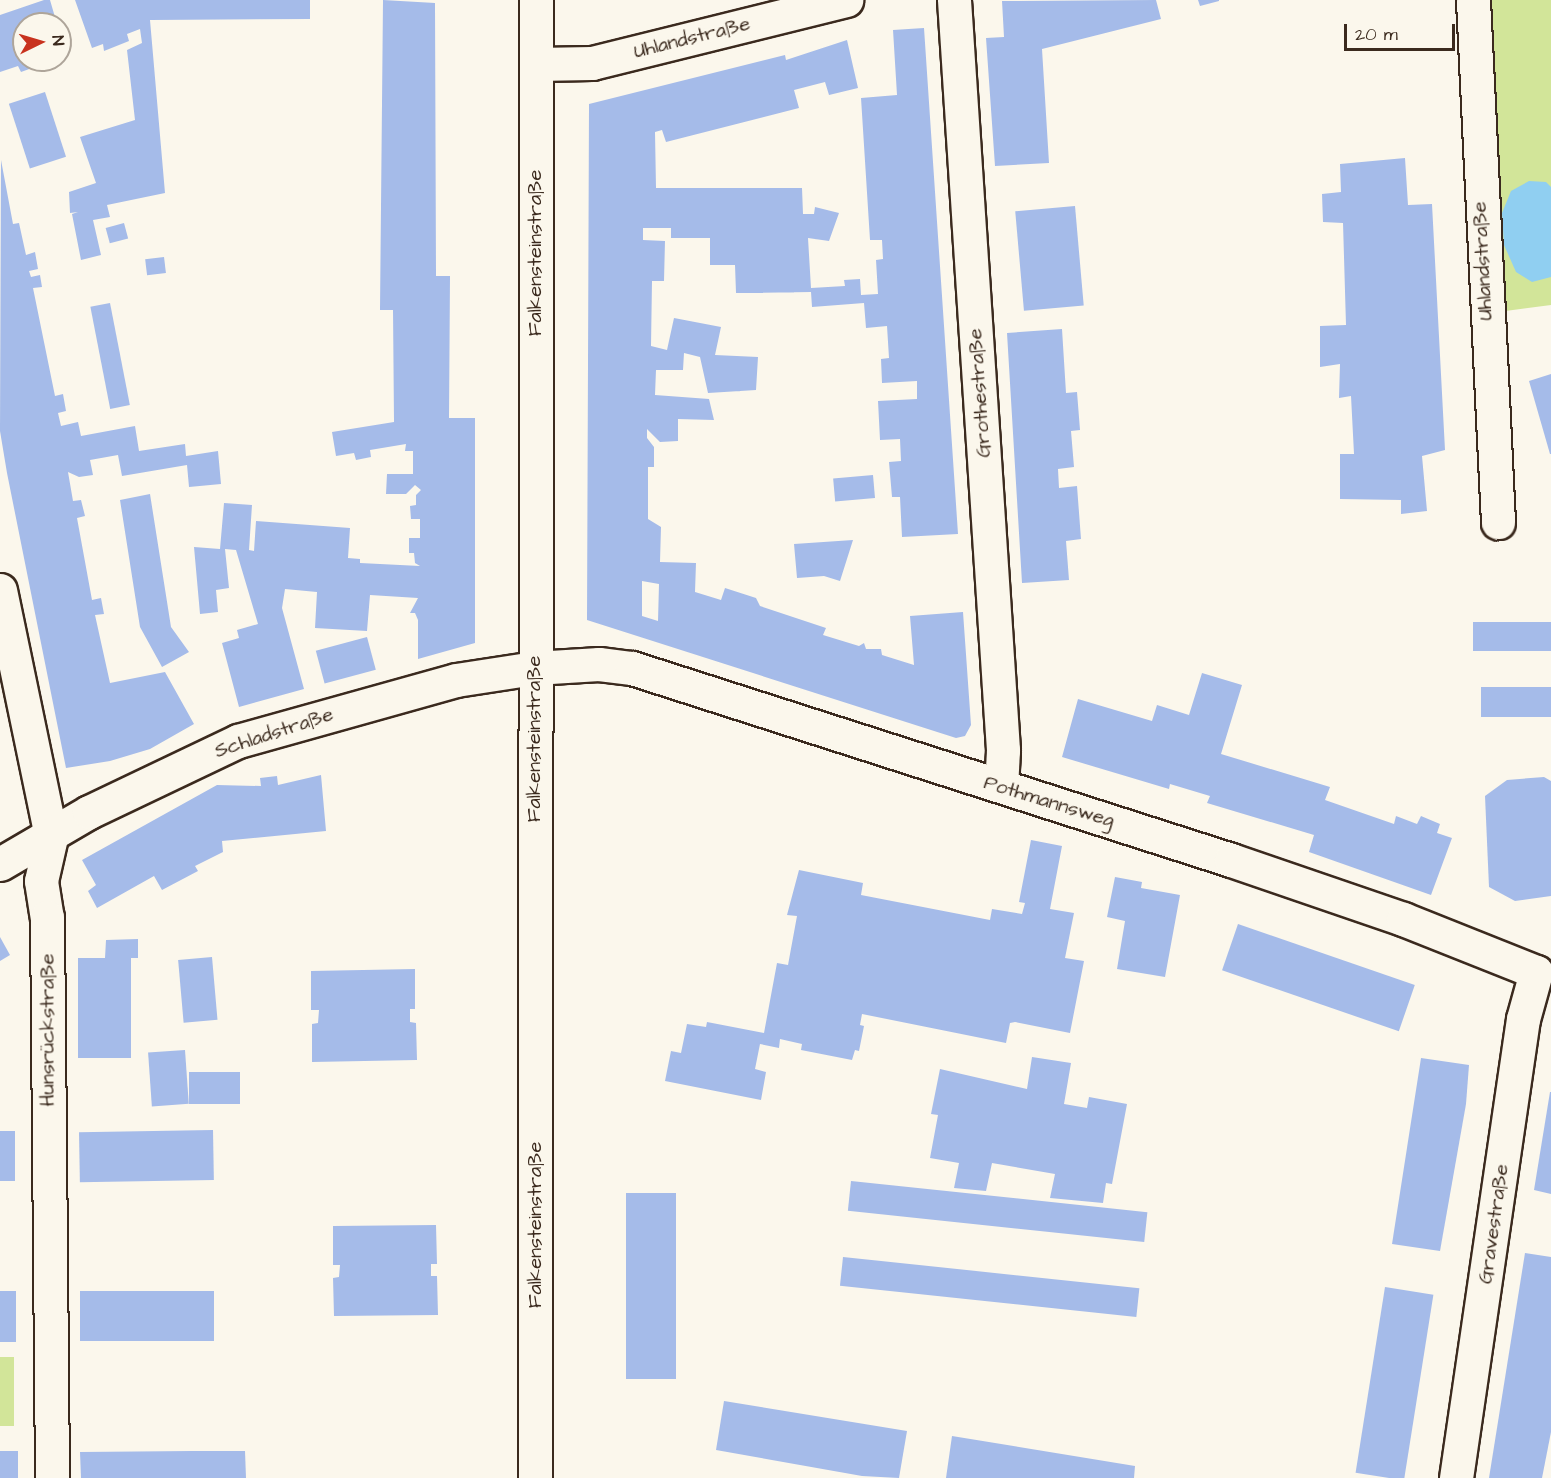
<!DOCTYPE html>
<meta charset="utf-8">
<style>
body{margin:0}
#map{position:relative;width:1551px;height:1478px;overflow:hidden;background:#fbf7ec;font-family:"Architects Daughter",sans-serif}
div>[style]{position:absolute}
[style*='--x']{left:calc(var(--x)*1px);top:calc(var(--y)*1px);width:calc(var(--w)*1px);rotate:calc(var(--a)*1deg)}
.green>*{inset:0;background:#d2e599;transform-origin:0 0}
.water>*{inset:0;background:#90cff1}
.building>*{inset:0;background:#a5bbe9;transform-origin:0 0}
.roads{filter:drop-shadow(2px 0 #3b2a1e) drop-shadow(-2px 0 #3b2a1e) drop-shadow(0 2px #3b2a1e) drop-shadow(0 -2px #3b2a1e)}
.minor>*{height:33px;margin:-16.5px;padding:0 16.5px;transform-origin:16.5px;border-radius:16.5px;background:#fbf7ec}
span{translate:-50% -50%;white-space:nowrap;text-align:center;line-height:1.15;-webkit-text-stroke:4.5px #fbf7ec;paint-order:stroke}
.street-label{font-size:20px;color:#3b2a1e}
.north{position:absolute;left:12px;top:12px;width:60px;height:60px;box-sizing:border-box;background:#fbf7ec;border:2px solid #aea59a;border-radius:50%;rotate:85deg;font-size:16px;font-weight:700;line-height:24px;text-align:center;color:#3b2a1e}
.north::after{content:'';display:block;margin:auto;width:21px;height:27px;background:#c8321e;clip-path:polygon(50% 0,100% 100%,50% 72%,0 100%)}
.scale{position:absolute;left:1344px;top:24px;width:111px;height:27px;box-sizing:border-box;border:3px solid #3b2a1e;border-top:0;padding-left:8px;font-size:18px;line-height:21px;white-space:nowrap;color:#3b2a1e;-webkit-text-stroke:4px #fbf7ec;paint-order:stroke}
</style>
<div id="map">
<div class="green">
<div style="clip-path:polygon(1474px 0,1551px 0,1551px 305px,1498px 312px)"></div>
<div style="left:0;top:1357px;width:14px;height:69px"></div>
</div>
<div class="water">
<div style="clip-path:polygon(1529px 181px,1546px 182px,1551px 187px,1551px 277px,1532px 282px,1516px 272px,1504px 245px,1502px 213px,1511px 191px)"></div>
</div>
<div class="building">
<div style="clip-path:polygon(44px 0,50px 0,57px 24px,24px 24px,24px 60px,54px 60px,21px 72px,18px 66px,0 72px,0 15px)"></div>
<div style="clip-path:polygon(75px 0,310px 0,310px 19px,150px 20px,165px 193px,107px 205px,110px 217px,93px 220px,101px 255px,81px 260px,72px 214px,78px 212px,70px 213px,69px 192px,96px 183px,80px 137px,135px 120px,127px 50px,142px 43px,140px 29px,127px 34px,129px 41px,104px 51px,103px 44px,92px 48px)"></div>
<div style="clip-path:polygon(383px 0,435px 3px,436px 276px,450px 276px,449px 418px,475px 418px,475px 643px,418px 659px,418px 620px,415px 613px,410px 613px,418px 598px,370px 595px,367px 631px,315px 628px,317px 592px,285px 589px,282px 608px,304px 689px,239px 707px,222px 643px,239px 638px,237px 630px,258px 624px,236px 550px,225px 549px,229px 588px,216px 590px,218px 612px,200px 614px,194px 547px,220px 549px,224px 503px,252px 505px,249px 550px,254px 551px,256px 521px,350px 528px,348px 558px,360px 559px,360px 563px,420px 566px,415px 563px,414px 553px,409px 553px,409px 538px,420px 538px,420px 519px,411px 519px,410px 506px,416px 505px,416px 495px,421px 490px,415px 485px,406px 494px,386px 494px,387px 474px,413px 474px,413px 451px,405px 451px,406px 444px,370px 450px,371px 457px,356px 460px,354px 453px,336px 456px,332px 432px,394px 422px,393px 310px,380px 310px)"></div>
<div style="clip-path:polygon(1156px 0,1161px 19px,1042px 49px,1049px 163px,995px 166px,986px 38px,1004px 37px,1002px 1px)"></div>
<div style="clip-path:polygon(1198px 0,1219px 0,1219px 1px,1200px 6px)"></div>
<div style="clip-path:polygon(evenodd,924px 28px,958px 534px,902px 537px,900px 497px,892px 497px,889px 462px,901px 461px,900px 439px,880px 440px,878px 401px,917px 399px,917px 381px,882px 383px,881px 359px,889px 358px,887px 326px,866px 328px,864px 303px,812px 307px,811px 292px,736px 293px,735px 265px,710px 265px,710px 238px,671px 238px,671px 228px,643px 228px,643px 240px,665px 241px,664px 281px,652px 281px,651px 346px,667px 350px,674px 318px,721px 327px,715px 355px,758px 357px,756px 390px,708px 393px,700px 357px,684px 353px,683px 370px,656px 370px,655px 395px,709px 399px,714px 420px,678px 419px,678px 441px,660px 442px,647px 429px,647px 438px,654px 447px,654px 467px,648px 467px,648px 519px,661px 527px,660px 562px,696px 563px,695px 592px,721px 600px,725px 588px,756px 598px,760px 606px,826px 628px,823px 635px,859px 646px,864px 643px,866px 649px,881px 649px,882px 655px,914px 665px,910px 616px,963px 612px,971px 725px,965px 736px,956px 738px,587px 620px,589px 104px,785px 55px,786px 60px,847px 40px,858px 88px,829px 95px,825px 82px,794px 90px,799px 108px,666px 142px,662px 130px,655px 132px,656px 188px,802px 188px,803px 214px,814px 214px,815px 207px,839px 213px,829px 241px,808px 238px,811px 288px,845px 286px,844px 280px,860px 279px,861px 295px,878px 294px,876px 260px,883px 259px,882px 240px,870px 240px,861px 98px,897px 95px,893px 30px,924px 28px,642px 581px,659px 584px,658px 621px,642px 616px,642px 581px)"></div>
<div style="left:45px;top:92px;width:68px;height:38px;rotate:72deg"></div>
<div style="clip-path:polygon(1405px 158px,1408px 205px,1432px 204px,1445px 450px,1422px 456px,1427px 511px,1401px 514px,1401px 500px,1340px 499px,1340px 454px,1354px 454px,1351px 396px,1339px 398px,1340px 364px,1320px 367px,1320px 326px,1346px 325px,1343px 223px,1323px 222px,1322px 194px,1341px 192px,1340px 164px)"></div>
<div style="clip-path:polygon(1px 160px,13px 224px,19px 223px,26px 255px,35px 252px,38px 269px,29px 271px,31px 277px,40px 275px,42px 287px,33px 288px,55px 396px,63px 394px,66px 411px,58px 413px,61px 426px,78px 422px,81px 436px,135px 426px,139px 451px,185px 444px,186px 456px,218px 451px,221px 484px,189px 487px,187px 465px,122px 476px,118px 455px,90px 460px,93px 475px,79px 477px,68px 472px,73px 501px,81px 500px,85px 516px,77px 518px,92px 600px,101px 598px,104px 614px,95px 615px,110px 683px,165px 672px,194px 724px,150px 749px,110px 761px,66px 768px,7px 473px,0 431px)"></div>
<div style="left:1075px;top:206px;width:100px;height:60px;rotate:85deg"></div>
<div style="left:124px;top:223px;width:16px;height:19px;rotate:75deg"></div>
<div style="left:164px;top:257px;width:16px;height:19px;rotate:83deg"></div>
<div style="left:110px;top:303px;width:104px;height:20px;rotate:79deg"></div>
<div style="clip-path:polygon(1062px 329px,1066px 393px,1077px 392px,1080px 430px,1071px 431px,1074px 467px,1058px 469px,1059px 488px,1077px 486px,1081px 539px,1066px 541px,1069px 580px,1022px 583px,1007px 333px)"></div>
<div style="clip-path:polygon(1551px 374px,1551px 454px,1550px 454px,1529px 381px)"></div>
<div style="left:873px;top:475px;width:23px;height:40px;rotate:85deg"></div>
<div style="clip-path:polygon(150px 494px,171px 627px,189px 652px,162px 667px,140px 627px,120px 500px)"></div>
<div style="clip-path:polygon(853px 540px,840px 581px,824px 576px,797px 578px,794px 544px)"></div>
<div style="left:1551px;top:622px;width:29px;height:78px;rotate:90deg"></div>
<div style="left:367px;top:637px;width:34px;height:53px;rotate:75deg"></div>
<div style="clip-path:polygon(1202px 673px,1242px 685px,1221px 754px,1330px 787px,1325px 800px,1394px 824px,1396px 816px,1417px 824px,1421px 816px,1440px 824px,1437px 833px,1452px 838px,1431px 895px,1309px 852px,1314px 835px,1207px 803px,1210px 796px,1170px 784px,1169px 789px,1062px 757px,1078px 699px,1152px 721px,1157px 705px,1189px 715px)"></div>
<div style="left:1551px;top:687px;width:30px;height:70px;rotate:90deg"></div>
<div style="clip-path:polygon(321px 775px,326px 831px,222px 841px,223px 852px,195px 866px,198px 871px,162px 890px,154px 876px,97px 908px,88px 891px,96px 885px,82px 860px,217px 785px,261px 786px,260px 778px,277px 776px,278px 785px)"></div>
<div style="clip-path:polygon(1544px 777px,1551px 781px,1551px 896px,1515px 901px,1489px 887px,1485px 796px,1507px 780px)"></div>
<div style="clip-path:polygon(1031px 840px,1062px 846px,1050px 909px,1074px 913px,1065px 958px,1084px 961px,1070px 1033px,1015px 1022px,1010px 1023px,1006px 1043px,862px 1014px,860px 1025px,864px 1026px,859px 1051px,855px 1050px,852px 1060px,801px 1050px,802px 1044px,780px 1039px,779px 1048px,760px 1044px,755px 1069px,766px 1072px,761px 1100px,665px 1081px,671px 1051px,681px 1053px,687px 1024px,706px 1027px,707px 1022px,764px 1033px,777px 963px,788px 965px,797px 916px,787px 915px,799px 870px,863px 883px,861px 895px,990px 920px,992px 909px,1022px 914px,1025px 903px,1019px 902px)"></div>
<div style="clip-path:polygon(1115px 877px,1142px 882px,1141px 888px,1180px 895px,1165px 977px,1117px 969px,1125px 921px,1107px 917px)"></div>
<div style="left:1238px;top:924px;width:187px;height:49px;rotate:19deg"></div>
<div style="clip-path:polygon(0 937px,10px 955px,0 961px)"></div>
<div style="clip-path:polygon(138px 939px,138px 958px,131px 958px,131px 1058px,78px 1058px,78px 958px,105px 958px,106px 940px)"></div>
<div style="left:212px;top:957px;width:63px;height:34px;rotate:85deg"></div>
<div style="clip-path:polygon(415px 969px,415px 1009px,410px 1009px,410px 1022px,416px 1023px,417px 1060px,312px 1062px,312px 1024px,318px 1023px,319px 1010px,311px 1010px,311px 971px)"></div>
<div style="left:185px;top:1050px;width:54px;height:37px;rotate:86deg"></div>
<div style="clip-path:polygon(1032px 1057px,1071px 1063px,1064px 1104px,1087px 1108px,1089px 1097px,1127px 1104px,1112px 1184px,1106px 1183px,1103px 1203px,1050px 1198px,1055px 1174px,992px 1163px,986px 1191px,954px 1188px,959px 1163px,930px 1158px,938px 1115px,931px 1114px,940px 1069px,1027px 1089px)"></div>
<div style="clip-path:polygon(1421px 1058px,1469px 1065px,1466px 1104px,1440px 1251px,1392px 1244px)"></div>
<div style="left:189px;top:1072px;width:51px;height:32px"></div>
<div style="clip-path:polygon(1550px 1092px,1551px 1092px,1551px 1194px,1534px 1190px)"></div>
<div style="left:213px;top:1130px;width:50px;height:134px;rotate:89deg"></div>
<div style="left:0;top:1131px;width:15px;height:50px"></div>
<div style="left:851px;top:1181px;width:298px;height:30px;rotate:6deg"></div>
<div style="left:626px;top:1193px;width:50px;height:186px"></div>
<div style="clip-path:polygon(436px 1225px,437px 1264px,431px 1264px,431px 1276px,437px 1276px,438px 1315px,334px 1316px,333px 1278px,339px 1277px,340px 1265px,333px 1265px,333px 1226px)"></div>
<div style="clip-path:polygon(1525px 1253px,1551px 1257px,1551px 1432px,1542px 1478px,1489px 1478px)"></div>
<div style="left:843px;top:1257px;width:298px;height:29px;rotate:6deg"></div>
<div style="left:1385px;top:1287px;width:49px;height:188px;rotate:9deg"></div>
<div style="left:0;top:1291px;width:16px;height:51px"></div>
<div style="left:80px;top:1291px;width:134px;height:50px"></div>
<div style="clip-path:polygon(724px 1401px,907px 1431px,899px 1478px,862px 1476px,716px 1450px)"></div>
<div style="clip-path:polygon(952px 1436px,1135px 1466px,1134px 1478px,946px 1478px)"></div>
<div style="left:0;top:1451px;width:18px;height:27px"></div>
<div style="clip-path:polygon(192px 1451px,245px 1451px,246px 1478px,81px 1478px,80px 1452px)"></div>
</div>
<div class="roads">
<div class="minor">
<div style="--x:954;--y:0;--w:752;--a:86.26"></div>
<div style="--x:1003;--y:750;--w:36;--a:93"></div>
<div style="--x:1473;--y:0;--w:523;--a:87.26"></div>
<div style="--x:536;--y:64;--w:56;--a:-1"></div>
<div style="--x:592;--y:63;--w:262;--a:-13.9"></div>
<div style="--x:0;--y:590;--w:252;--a:78.3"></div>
<div style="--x:51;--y:837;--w:45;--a:102.8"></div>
<div style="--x:41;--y:881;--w:36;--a:81"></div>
<div style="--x:47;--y:917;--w:561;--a:89.49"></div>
<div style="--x:0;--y:864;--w:103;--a:-30.3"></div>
<div style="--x:89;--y:812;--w:165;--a:-25.5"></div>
<div style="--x:238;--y:741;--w:226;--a:-15.6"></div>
<div style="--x:456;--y:680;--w:79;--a:-8.7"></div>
<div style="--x:534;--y:668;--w:65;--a:-3.5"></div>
<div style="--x:599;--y:664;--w:33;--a:7"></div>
<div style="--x:632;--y:668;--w:629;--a:17.77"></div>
<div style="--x:1231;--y:860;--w:182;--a:18.9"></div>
<div style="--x:1403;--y:919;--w:143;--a:21.7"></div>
<div style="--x:535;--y:1478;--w:1478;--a:-89.96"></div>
<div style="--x:1456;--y:1478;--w:464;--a:-81.7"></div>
<div style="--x:1523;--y:1019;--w:49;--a:-74.5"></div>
</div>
</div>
<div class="street-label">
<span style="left:692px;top:38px;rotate:-14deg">Uhlandstraße</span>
<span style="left:535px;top:253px;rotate:-90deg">Falkensteinstraße</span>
<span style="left:1483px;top:261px;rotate:-93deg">Uhlandstraße</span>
<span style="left:980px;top:393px;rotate:-94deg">Grothestraße</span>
<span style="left:274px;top:733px;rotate:-18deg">Schladstraße</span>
<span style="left:534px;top:739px;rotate:-90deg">Falkensteinstraße</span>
<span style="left:1049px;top:802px;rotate:17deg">Pothmannsweg</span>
<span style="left:48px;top:1030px;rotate:-90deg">Hunsrückstraße</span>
<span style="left:1494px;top:1224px;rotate:-82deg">Gravestraße</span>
<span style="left:535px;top:1225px;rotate:-90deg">Falkensteinstraße</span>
</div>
<div class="north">N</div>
<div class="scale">20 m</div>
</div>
